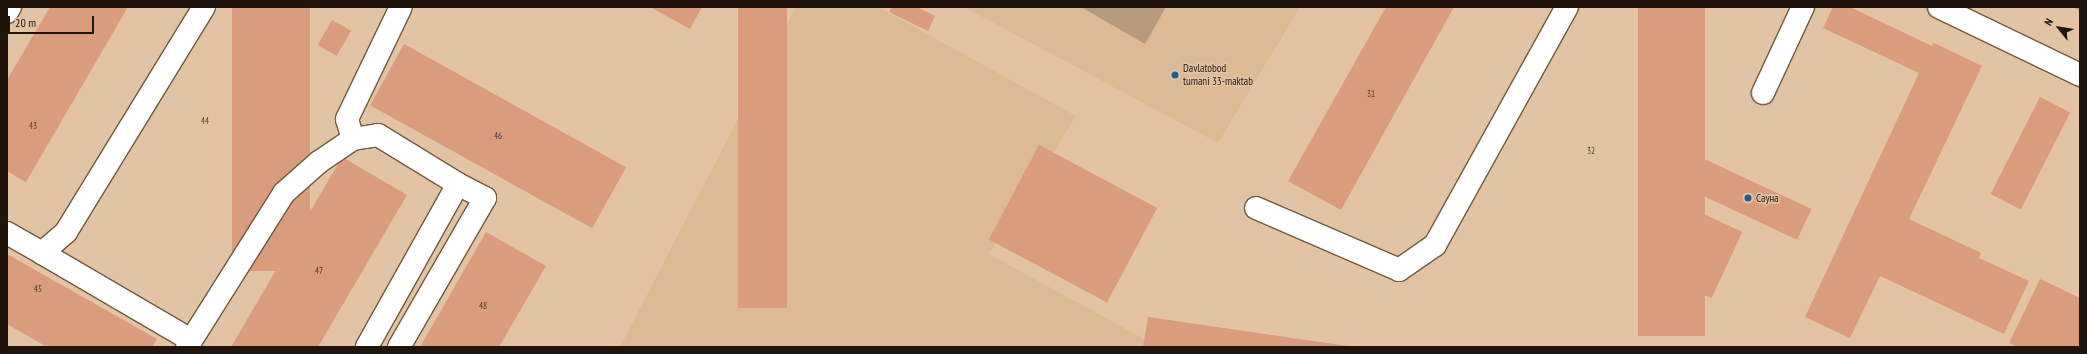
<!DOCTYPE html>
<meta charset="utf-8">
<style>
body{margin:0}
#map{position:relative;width:2087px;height:354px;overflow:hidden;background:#e2c4a5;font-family:"PT Sans Narrow",sans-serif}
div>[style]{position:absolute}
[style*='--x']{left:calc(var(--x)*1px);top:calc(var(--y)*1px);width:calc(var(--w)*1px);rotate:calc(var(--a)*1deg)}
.built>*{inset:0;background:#dbba94}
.green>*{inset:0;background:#b69a7d}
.building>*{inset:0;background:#d99c7d;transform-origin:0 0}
.roads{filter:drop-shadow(1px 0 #72593c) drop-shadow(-1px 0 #72593c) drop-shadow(0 1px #72593c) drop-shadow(0 -1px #72593c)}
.minor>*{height:22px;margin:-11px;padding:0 11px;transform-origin:11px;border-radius:11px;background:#fff}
.dots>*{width:11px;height:11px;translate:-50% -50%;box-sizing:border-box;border:2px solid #e2c4a5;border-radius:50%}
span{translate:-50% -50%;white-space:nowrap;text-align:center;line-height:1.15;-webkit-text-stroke:3px #e2c4a5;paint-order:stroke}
.number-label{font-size:9px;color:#4e3727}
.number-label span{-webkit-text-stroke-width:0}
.poi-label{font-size:11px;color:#20150a}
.left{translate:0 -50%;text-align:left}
.frame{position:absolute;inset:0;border:8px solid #20150a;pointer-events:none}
.north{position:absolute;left:2039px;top:8px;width:40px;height:40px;-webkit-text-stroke:3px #e2c4a5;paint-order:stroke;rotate:300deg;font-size:11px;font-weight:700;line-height:16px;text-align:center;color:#20150a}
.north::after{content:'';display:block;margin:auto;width:14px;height:18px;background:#20150a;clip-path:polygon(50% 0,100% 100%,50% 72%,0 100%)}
.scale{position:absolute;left:8px;top:16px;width:86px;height:18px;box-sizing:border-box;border:2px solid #20150a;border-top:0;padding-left:5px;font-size:12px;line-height:14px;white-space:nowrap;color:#20150a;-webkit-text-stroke:3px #e2c4a5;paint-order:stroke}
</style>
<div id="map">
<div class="built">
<div style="clip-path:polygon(796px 7px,878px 7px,1076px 116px,989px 254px,1153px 344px,1153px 347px,620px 347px)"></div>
<div style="clip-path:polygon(964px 7px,1300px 7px,1218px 143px)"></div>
</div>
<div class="green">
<div style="clip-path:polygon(1081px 7px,1166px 7px,1145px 44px)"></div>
</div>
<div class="building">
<div style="clip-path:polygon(50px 7px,128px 7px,26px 182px,7px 171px,7px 80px)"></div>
<div style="left:232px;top:7px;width:78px;height:264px"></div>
<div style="clip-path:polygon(650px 7px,702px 7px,690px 29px)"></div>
<div style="left:738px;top:7px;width:49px;height:301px"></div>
<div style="clip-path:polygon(892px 7px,917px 7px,935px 16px,928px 31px,889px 12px)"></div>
<div style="clip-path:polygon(1386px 7px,1454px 7px,1341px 210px,1288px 181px)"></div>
<div style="left:1638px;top:7px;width:67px;height:329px"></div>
<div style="clip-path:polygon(1833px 7px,1850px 7px,1932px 46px,1934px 43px,1982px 66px,1909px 219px,1981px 253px,1979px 258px,2029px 281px,2004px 334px,1880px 276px,1850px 338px,1805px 317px,1919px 73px,1823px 28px)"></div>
<div style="clip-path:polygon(2072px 7px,2080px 7px,2080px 11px)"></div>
<div style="left:332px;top:20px;width:22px;height:29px;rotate:30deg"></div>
<div style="left:404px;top:44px;width:254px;height:70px;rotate:29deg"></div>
<div style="left:2040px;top:97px;width:34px;height:109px;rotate:27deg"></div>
<div style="left:1039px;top:145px;width:134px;height:107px;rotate:28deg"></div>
<div style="clip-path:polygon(342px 157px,407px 195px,318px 347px,231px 347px)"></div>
<div style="left:1700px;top:157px;width:123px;height:34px;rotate:25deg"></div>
<div style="left:1678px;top:202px;width:71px;height:73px;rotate:25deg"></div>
<div style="clip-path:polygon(486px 232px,546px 266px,499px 347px,420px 347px)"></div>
<div style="clip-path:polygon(7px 254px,157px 339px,152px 347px,47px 347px,7px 324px)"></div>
<div style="clip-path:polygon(2040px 279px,2080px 298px,2080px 347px,2017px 347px,2009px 343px)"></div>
<div style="clip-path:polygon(1148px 317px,1348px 346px,1348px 347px,1143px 347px)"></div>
</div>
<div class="roads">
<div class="minor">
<div style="--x:1939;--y:7;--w:157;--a:25.7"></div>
<div style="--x:7;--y:12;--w:6;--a:-59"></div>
<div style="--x:1763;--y:93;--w:95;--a:-65.1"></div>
<div style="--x:353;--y:139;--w:21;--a:-107"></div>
<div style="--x:347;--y:119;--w:124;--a:-64.3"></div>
<div style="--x:1256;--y:208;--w:156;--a:23.4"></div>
<div style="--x:1399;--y:270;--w:44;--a:-34.8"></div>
<div style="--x:1435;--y:245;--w:272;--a:-61"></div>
<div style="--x:7;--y:233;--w:40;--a:29.7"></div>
<div style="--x:42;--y:253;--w:32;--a:-41"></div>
<div style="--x:66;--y:232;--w:264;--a:-58.5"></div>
<div style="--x:42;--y:253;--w:173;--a:30.3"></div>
<div style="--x:187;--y:347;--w:182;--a:-57.8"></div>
<div style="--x:284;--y:193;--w:47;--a:-41.5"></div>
<div style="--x:319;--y:162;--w:41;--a:-34.1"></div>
<div style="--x:353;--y:139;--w:25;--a:-9"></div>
<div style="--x:378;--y:135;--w:94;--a:31.5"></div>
<div style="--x:458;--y:184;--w:187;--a:119.2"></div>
<div style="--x:399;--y:347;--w:172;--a:-60"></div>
<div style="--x:485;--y:198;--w:30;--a:-153"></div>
</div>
</div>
<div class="dots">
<div style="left:1175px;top:75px;background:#1e5d93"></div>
<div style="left:1748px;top:198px;background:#1e5d93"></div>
</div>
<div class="number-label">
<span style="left:1371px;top:94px">31</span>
<span style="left:205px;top:121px">44</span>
<span style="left:33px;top:126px">43</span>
<span style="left:498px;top:136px">46</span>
<span style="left:1591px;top:151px">32</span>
<span style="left:319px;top:271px">47</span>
<span style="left:38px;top:289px">45</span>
<span style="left:483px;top:306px">48</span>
</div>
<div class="poi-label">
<span class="left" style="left:1183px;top:75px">Davlatobod<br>tumani 33-maktab</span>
<span class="left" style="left:1756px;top:198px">Сауна</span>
</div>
<div class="frame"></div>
<div class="north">N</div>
<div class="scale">20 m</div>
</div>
